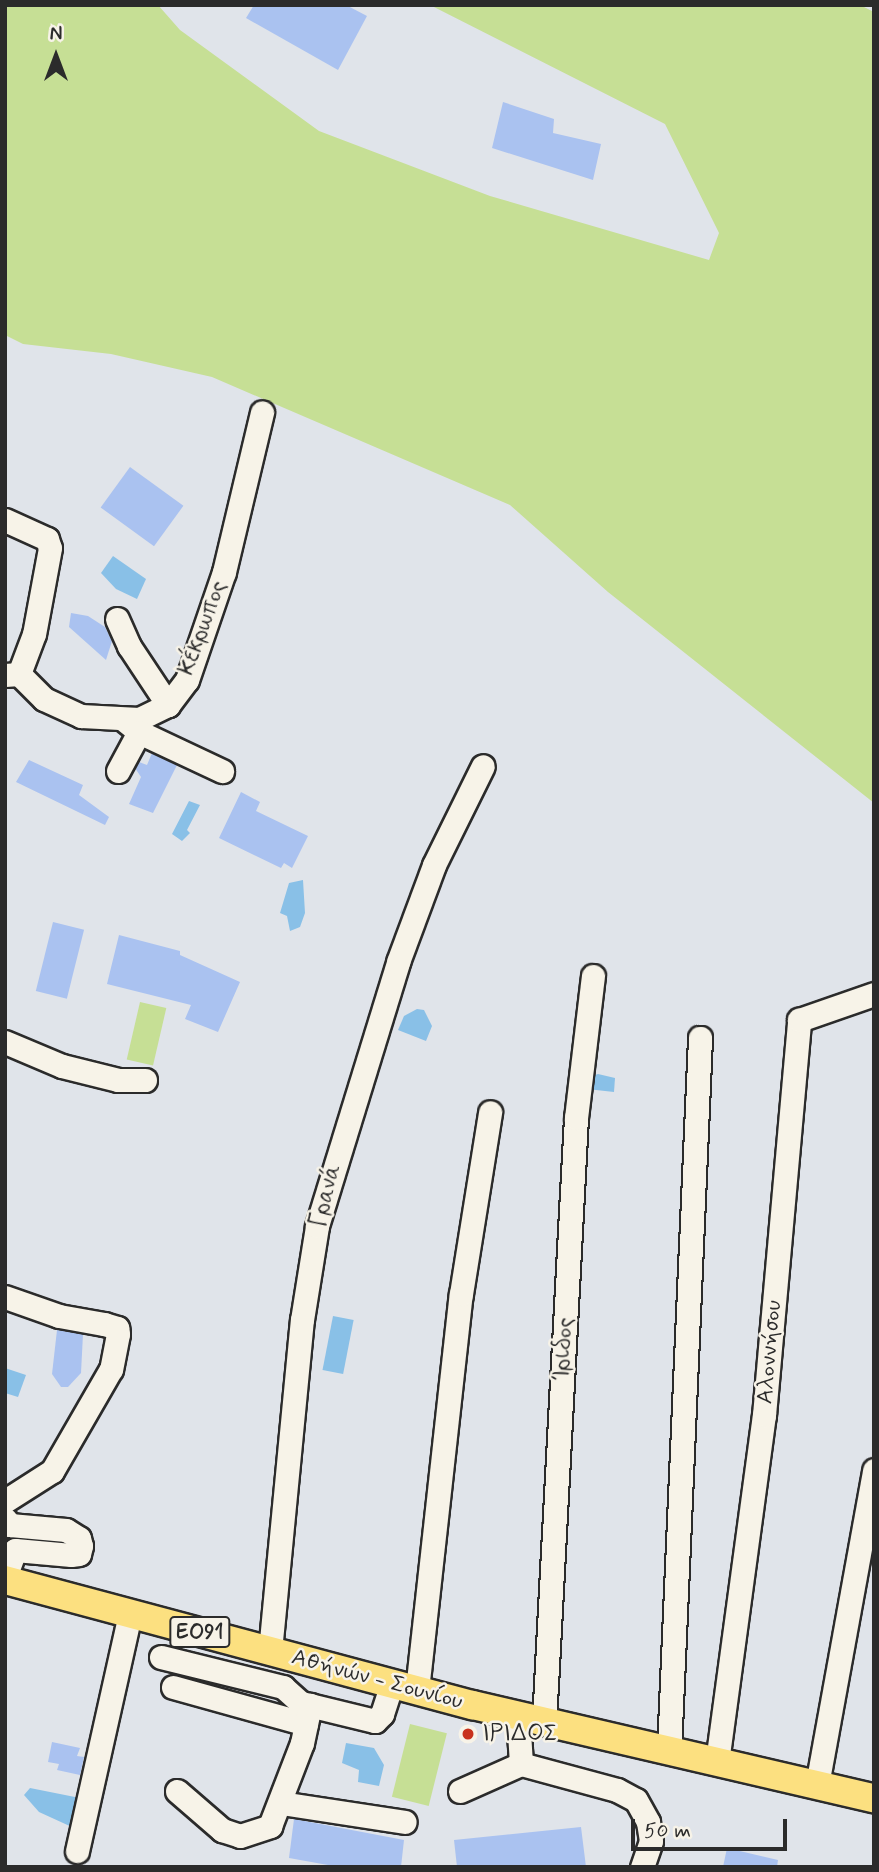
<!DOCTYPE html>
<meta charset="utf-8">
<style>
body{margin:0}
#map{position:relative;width:879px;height:1872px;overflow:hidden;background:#e0e4ea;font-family:Mynerve,sans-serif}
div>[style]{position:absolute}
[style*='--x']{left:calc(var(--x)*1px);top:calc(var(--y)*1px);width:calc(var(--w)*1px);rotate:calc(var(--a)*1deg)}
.green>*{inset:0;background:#c6df95;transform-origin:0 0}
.water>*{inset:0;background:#89c0e7;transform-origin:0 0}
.building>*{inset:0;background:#aac2f0;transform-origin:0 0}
.roads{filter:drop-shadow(2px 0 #2b2b2b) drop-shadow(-2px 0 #2b2b2b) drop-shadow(0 2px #2b2b2b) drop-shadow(0 -2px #2b2b2b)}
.minor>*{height:23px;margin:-11.5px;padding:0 11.5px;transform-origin:11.5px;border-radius:11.5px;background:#f7f3e8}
.major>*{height:28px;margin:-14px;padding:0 14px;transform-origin:14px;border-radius:14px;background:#fce080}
.dots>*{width:19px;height:19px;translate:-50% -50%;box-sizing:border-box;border:4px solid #f7f3e8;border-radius:50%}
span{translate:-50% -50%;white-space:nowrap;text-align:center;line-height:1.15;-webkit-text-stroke:5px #f7f3e8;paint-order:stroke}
.shield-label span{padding:2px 5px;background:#f7f3e8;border:2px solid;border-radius:5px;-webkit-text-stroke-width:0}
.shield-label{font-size:21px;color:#2b2b2b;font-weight:700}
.street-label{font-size:23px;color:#2b2b2b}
.poi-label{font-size:23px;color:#2b2b2b}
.left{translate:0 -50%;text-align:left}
.frame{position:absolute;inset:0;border:7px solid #2b2b2b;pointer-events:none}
.north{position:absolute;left:21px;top:21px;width:70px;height:70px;-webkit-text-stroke:5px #f7f3e8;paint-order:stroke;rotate:0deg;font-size:19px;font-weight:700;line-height:28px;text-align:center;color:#2b2b2b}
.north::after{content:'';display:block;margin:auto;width:24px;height:32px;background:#2b2b2b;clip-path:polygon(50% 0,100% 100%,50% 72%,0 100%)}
.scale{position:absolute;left:631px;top:1819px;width:156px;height:32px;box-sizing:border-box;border:4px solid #2b2b2b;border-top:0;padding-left:9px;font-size:21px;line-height:24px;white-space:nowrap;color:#2b2b2b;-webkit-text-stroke:5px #f7f3e8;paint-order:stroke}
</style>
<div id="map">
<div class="green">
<div style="clip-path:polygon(5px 5px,158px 5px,180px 30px,319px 131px,490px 196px,709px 260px,719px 233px,665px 124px,430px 5px,860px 5px,874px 12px,874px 803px,608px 592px,510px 505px,212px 377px,111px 354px,23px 344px,5px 335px)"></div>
<div style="left:140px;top:1002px;width:27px;height:59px;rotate:13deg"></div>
<div style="left:410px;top:1724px;width:38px;height:75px;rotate:14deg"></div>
</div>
<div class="water">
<div style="clip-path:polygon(113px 556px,146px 579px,137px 599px,116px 589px,101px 573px)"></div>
<div style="clip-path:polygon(189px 801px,200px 805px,187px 830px,190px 833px,182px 841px,172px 834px)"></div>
<div style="clip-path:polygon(303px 880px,305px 913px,300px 927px,290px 931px,287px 916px,280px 913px,289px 883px)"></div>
<div style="clip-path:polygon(417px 1009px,424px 1010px,432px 1026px,426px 1041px,398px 1030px,404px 1016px)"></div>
<div style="clip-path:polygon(598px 1074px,615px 1078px,614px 1092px,587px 1089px,589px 1077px)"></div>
<div style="left:333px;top:1316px;width:21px;height:55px;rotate:11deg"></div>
<div style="clip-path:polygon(5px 1368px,26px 1375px,18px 1397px,5px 1393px)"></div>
<div style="clip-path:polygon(346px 1743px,374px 1748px,384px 1765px,379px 1786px,358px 1782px,359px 1770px,342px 1763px)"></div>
<div style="clip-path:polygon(30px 1788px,80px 1798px,74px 1828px,39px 1812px,24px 1795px)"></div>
</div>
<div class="building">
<div style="clip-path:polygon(254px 5px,346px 5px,367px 16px,338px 70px,246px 18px)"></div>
<div style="clip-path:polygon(503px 102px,554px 119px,553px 133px,601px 144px,593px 180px,492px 148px)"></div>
<div style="left:130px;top:467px;width:66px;height:50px;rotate:36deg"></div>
<div style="clip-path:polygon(71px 613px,88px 616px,105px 627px,112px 641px,106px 660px,69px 627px)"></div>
<div style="clip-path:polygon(152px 753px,177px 765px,153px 813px,129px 804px,141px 777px,135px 768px,139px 762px,147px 765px)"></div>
<div style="clip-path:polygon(29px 760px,83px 785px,79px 795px,109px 817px,105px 825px,16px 782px)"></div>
<div style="clip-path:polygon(241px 792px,260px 802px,256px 811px,308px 836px,292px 868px,284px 863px,281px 868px,219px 838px)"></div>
<div style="left:53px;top:922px;width:32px;height:71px;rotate:14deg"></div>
<div style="clip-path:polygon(119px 935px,180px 951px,180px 955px,240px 982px,218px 1032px,185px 1019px,191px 1005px,107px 984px)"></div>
<div style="clip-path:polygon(57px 1330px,83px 1334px,81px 1373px,68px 1387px,61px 1387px,52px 1374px)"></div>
<div style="clip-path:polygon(52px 1742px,80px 1748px,77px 1756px,84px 1757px,80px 1775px,57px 1770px,59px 1764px,48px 1762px)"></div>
<div style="clip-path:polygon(294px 1819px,404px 1840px,401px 1867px,339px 1867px,289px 1858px)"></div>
<div style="clip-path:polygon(581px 1827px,586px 1867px,457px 1867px,454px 1840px)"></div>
<div style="clip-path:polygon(727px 1848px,778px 1860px,777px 1867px,723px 1867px)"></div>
</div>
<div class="roads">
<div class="minor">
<div style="--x:5;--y:520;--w:46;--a:24.3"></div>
<div style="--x:47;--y:539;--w:9;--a:72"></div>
<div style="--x:50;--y:548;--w:87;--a:100.5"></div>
<div style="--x:34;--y:634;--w:43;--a:110.6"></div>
<div style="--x:117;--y:619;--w:30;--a:66"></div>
<div style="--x:129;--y:646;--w:71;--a:56.5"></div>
<div style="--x:5;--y:675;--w:14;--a:-4"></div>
<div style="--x:19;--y:674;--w:35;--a:45"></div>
<div style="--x:44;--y:699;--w:41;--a:24.7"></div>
<div style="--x:81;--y:716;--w:58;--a:3"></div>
<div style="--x:139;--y:719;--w:32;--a:-26"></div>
<div style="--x:168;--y:705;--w:31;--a:-53"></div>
<div style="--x:187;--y:680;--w:114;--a:-71.1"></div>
<div style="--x:224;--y:572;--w:164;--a:-76.6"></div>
<div style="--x:123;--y:719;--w:21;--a:39"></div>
<div style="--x:139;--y:732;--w:92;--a:25.2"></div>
<div style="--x:118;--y:771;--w:44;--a:-61.7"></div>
<div style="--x:5;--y:1042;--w:62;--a:22.8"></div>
<div style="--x:62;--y:1066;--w:58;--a:14"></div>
<div style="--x:118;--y:1080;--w:27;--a:0"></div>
<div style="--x:5;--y:1297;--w:57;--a:19.4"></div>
<div style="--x:59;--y:1316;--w:46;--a:10.1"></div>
<div style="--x:104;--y:1324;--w:14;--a:17"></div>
<div style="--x:117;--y:1328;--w:6;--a:81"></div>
<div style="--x:118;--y:1334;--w:36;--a:101"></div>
<div style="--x:111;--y:1369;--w:118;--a:120"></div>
<div style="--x:52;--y:1471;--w:56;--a:147.4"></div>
<div style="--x:5;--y:1519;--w:8;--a:50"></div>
<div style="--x:10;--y:1525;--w:56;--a:5.1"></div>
<div style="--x:66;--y:1530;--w:15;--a:32"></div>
<div style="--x:79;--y:1538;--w:8;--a:76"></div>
<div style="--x:81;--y:1546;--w:8;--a:104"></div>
<div style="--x:79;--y:1554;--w:8;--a:173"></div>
<div style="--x:71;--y:1555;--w:56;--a:-174.9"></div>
<div style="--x:15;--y:1550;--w:30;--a:110"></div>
<div style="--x:270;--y:1651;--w:333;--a:-84.5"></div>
<div style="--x:302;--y:1320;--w:95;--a:-80.9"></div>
<div style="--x:317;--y:1226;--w:276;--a:-72.9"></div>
<div style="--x:398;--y:962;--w:103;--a:-69.6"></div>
<div style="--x:434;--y:865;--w:110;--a:-63.7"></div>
<div style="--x:161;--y:1657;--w:126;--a:13.8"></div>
<div style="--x:283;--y:1687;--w:24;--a:42"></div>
<div style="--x:301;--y:1703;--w:76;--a:13.7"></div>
<div style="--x:375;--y:1721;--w:10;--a:-45"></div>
<div style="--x:382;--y:1714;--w:32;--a:-72"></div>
<div style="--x:173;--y:1687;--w:138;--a:15.5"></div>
<div style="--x:417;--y:1690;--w:398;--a:-83.7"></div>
<div style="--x:461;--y:1294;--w:184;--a:-80.9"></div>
<div style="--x:518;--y:1716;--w:48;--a:86.4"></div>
<div style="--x:544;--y:1722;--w:605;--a:-86.97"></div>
<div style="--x:576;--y:1118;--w:143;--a:-83.2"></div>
<div style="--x:669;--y:1751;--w:714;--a:-87.51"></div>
<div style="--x:717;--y:1762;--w:350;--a:-82.3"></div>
<div style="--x:764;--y:1415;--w:397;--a:-84.9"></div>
<div style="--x:799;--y:1020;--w:79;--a:-19.1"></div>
<div style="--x:817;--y:1785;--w:320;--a:-79.7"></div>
<div style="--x:177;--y:1791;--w:60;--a:40.9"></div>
<div style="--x:222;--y:1830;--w:19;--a:18"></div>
<div style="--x:240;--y:1836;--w:32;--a:-18"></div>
<div style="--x:270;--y:1826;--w:89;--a:-68.9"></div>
<div style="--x:302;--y:1743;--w:39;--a:-78"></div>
<div style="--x:460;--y:1791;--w:67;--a:-23.9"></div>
<div style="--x:521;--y:1764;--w:99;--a:15.2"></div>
<div style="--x:617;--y:1790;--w:21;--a:28"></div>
<div style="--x:636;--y:1800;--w:25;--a:61"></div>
<div style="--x:648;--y:1822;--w:19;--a:81"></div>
<div style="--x:651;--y:1841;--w:28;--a:109"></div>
<div style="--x:281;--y:1803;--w:125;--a:8.7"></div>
<div style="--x:77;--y:1851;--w:243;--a:-77.4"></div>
</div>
<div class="major">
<div style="--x:5;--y:1580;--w:484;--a:15"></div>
<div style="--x:473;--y:1705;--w:412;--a:13.1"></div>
</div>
</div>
<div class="dots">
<div style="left:468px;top:1734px;background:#c8321e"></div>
</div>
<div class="shield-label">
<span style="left:200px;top:1632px">ΕΟ91</span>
</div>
<div class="street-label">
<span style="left:203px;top:628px;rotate:-70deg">Κέκρωπος</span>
<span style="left:326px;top:1196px;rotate:-76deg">Γρανά</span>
<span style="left:564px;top:1349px;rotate:-87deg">Ίριδος</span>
<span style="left:770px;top:1352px;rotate:-85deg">Αλοννήσου</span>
<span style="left:377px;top:1680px;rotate:15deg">Αθήνών - Σουνίου</span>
</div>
<div class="poi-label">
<span class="left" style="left:482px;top:1734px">ΙΡΙΔΟΣ</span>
</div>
<div class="frame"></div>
<div class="north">N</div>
<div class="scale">50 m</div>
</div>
